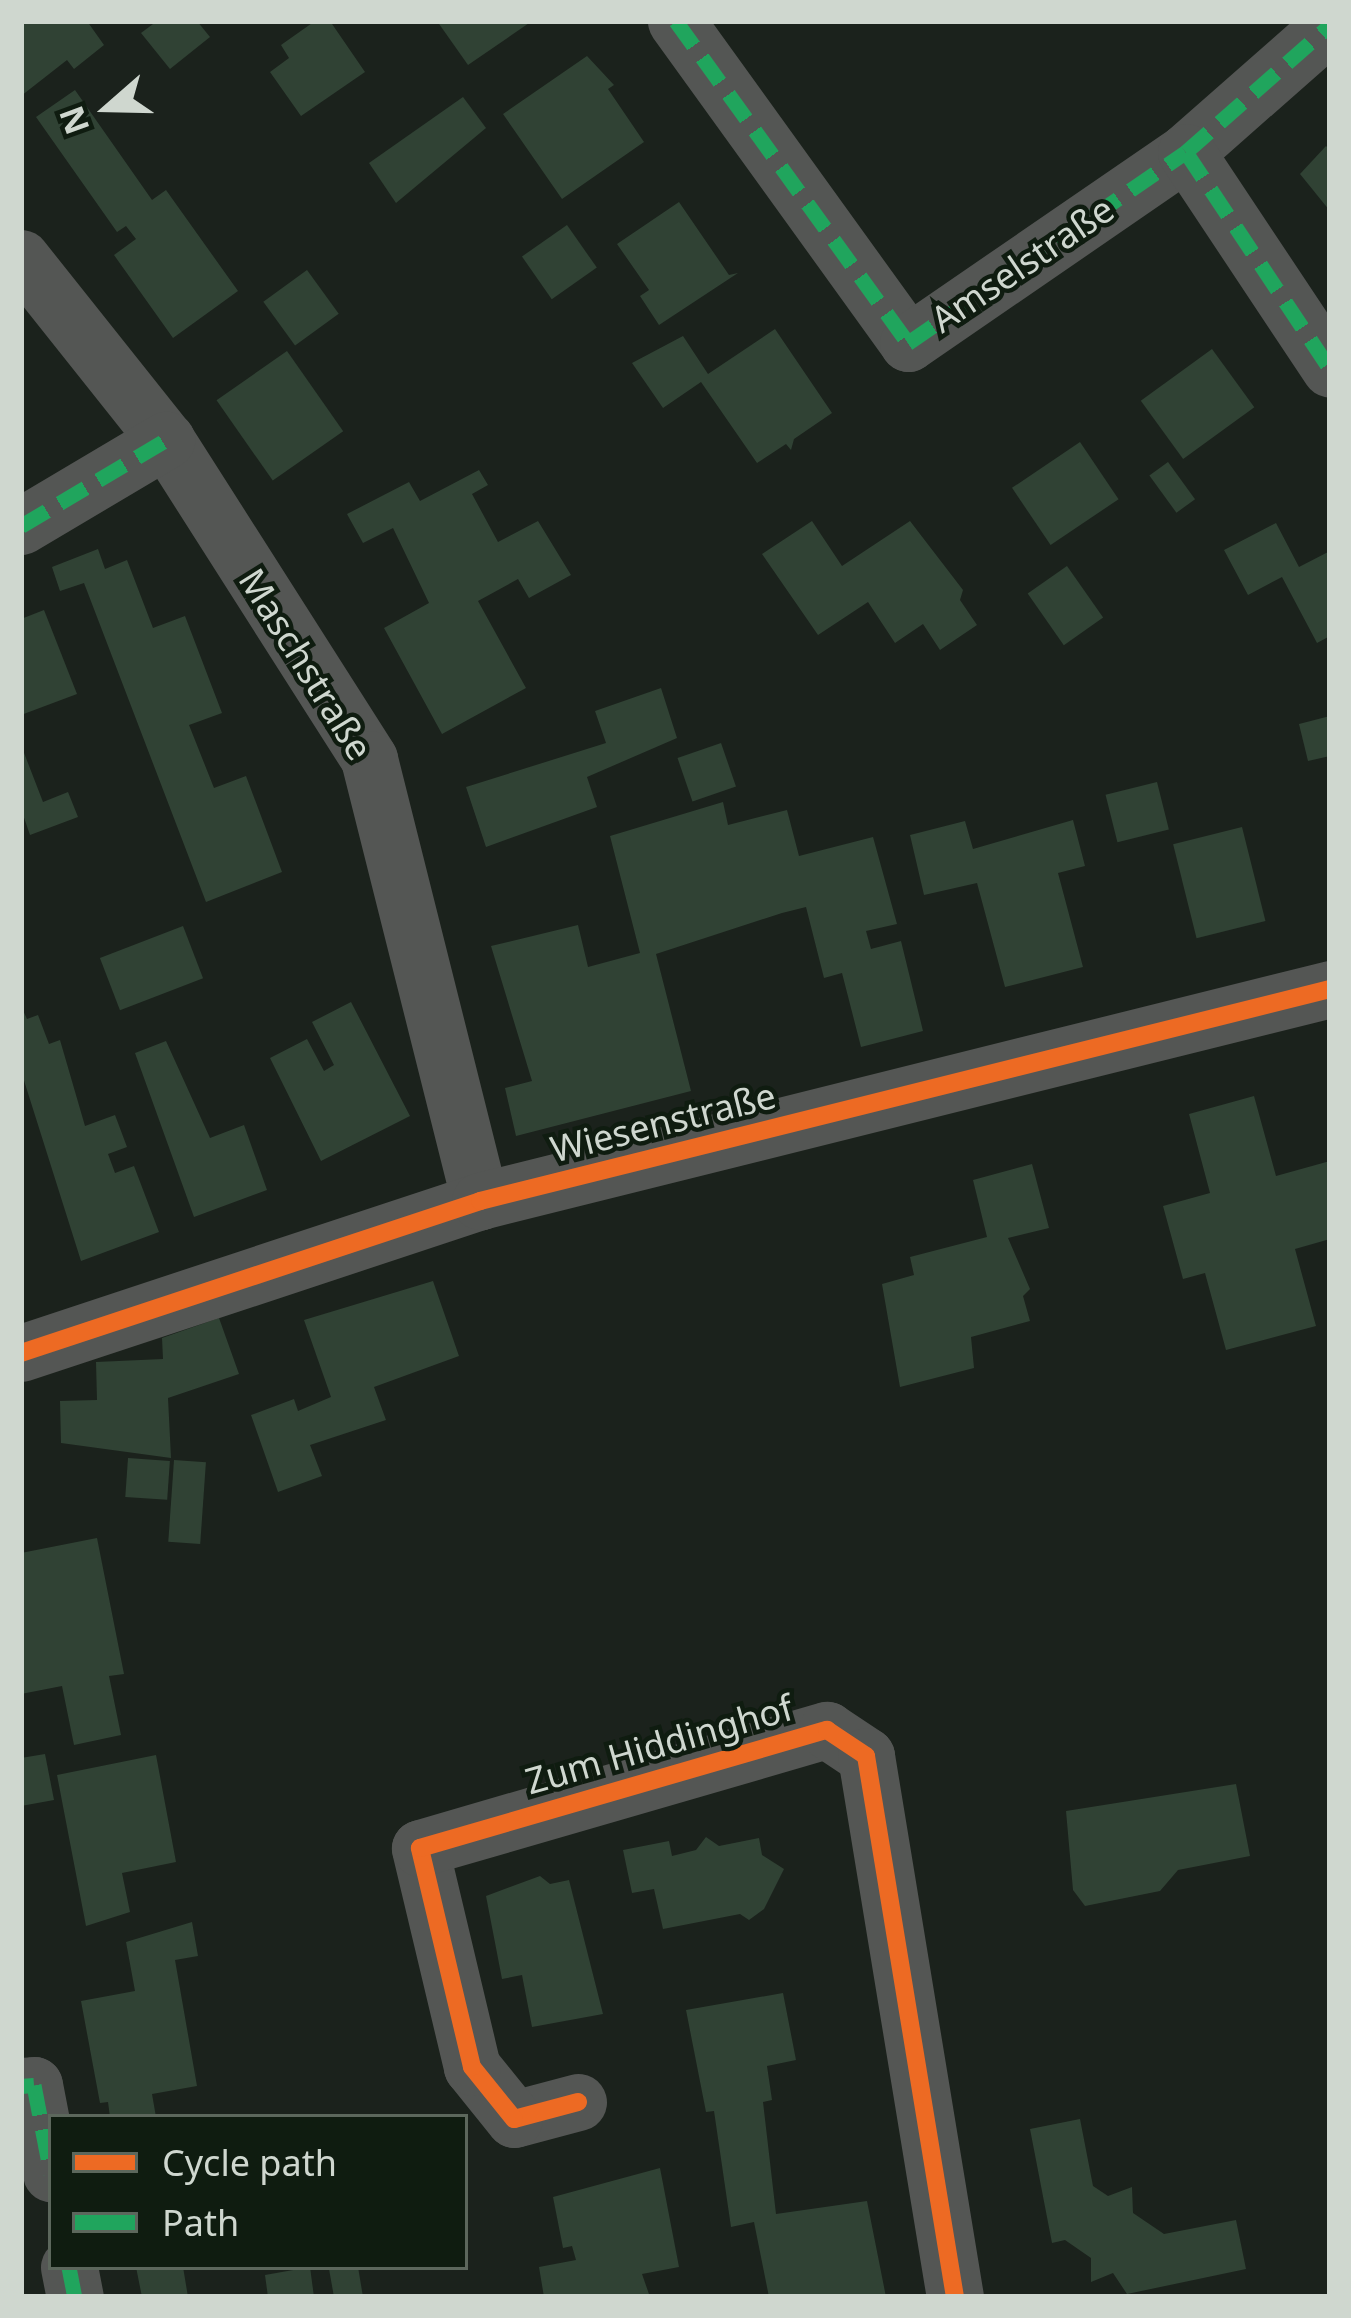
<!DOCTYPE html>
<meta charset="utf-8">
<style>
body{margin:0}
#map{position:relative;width:1351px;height:2318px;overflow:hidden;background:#1b221c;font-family:"Noto Sans",sans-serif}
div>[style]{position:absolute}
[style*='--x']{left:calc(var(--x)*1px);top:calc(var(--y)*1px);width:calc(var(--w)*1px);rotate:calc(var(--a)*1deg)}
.building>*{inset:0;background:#304234;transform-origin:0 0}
.minor>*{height:57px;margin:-28.5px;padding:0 28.5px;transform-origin:28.5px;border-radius:28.5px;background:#545654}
.quiet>*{height:15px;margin-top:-7.5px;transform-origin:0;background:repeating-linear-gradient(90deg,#20a55d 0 30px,transparent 0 45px)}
.cycleway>*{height:18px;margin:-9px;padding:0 9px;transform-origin:9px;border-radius:9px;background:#ed6a23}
span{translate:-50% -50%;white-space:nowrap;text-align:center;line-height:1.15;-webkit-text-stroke:9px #0f1c10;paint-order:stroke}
.street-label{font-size:36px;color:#cfd7cf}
.frame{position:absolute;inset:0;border:24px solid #cfd7cf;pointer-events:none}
.legend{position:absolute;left:48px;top:2114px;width:420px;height:156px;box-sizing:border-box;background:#0f1c10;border:3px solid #5c675c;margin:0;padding:15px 21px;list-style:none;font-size:36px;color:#cfd7cf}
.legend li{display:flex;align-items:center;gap:24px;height:60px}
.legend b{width:60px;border:3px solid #5c675c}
.north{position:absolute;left:48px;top:48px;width:120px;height:120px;-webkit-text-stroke:9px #0f1c10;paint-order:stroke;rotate:250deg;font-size:33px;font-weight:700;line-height:48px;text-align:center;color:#cfd7cf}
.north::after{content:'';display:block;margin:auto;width:42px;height:54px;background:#cfd7cf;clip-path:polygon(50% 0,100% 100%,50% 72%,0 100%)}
</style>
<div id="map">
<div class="building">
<div style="clip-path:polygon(21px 21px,87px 21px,104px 45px,74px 69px,67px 60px,21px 96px)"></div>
<div style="clip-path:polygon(157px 21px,197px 21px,210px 37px,170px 69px,141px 33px)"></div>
<div style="clip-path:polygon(315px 21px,330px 21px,365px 72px,301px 116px,270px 72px,289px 58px,281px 45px)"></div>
<div style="clip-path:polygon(437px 21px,532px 21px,468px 65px)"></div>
<div style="clip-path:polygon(587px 56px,614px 85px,608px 89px,644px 142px,562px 199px,503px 114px)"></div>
<div style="clip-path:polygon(75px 90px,152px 200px,166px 190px,238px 291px,173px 338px,114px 255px,136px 239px,126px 226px,117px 232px,36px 117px)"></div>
<div style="clip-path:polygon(463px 97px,486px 128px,396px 203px,369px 163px)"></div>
<div style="clip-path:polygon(1326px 146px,1330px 150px,1330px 211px,1300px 174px)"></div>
<div style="clip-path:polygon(679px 202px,729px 275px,738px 273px,659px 325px,640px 296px,649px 290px,617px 244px)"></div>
<div style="left:567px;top:225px;width:52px;height:55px;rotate:55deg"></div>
<div style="left:307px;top:270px;width:54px;height:54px;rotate:54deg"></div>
<div style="clip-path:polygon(775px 329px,832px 413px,794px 439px,791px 450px,786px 444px,757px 463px,701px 382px,663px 408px,632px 363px,683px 336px,708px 374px)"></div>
<div style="left:1212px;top:349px;width:72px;height:88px;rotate:54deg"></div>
<div style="left:287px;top:351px;width:98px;height:86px;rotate:55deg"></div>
<div style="left:1080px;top:442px;width:69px;height:82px;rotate:56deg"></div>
<div style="left:1168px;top:462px;width:46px;height:23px;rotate:54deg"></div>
<div style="clip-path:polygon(479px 470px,488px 485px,472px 494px,498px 542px,538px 521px,571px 575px,529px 598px,518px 579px,478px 601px,526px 688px,442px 734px,384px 628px,429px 603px,393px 528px,363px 543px,347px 514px,409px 482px,420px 501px)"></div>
<div style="clip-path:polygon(812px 521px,842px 566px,910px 521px,963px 590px,960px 600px,977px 625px,940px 650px,923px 624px,895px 643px,868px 602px,818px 635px,762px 554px)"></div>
<div style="clip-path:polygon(1276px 523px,1299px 567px,1330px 551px,1330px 636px,1317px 643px,1282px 577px,1248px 595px,1224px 550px)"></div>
<div style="clip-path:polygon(98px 549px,105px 569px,127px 560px,153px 628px,185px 616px,222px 713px,189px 725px,214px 788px,246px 776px,282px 872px,206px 902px,84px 583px,60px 591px,52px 567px)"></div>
<div style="left:1067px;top:566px;width:63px;height:48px;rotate:55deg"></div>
<div style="clip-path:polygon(44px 610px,77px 694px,21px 715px,21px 619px)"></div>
<div style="clip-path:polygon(661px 688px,677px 738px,587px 777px,597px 807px,486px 847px,466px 787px,606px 743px,595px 711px)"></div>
<div style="clip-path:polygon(1330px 716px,1330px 756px,1308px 761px,1299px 724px)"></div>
<div style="left:721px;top:743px;width:46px;height:46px;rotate:71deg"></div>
<div style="clip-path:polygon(21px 745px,43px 802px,68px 792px,78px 817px,30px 835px,21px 809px)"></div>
<div style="left:1157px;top:782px;width:49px;height:53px;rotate:76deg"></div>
<div style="clip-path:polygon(723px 802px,728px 825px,787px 810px,799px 856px,873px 837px,897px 924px,866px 931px,871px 949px,901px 941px,923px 1031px,861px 1047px,842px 973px,824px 978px,806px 907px,782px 913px,656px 954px,691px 1091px,516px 1136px,505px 1088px,532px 1081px,491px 946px,578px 925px,588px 967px,640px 953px,610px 836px)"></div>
<div style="clip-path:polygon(1073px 820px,1085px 866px,1058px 873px,1083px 967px,1005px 987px,977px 883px,924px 895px,910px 835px,965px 821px,973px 849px)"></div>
<div style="left:1242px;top:827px;width:97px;height:71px;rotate:76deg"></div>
<div style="left:183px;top:926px;width:56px;height:89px;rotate:69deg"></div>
<div style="clip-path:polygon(351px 1002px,410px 1116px,321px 1161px,270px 1058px,307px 1039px,324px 1071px,334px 1065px,312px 1022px)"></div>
<div style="clip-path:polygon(21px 1006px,27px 1019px,38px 1015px,49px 1044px,60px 1040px,85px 1126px,115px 1115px,127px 1147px,108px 1154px,115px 1173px,134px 1166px,159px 1232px,81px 1261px,21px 1071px)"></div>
<div style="clip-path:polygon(166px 1041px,210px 1138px,244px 1125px,267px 1190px,194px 1217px,135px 1053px)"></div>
<div style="clip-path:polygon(1254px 1096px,1276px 1176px,1330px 1161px,1330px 1239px,1295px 1249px,1316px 1326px,1226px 1350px,1205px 1273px,1183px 1279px,1163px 1206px,1210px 1193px,1189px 1114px)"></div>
<div style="clip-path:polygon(1032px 1164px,1049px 1228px,1008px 1238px,1030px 1289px,1023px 1296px,1030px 1321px,971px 1337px,974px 1368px,900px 1387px,882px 1284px,914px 1275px,910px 1257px,987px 1237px,973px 1180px)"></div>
<div style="clip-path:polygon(433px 1281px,459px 1356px,374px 1387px,386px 1420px,310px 1445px,322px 1476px,278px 1492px,251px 1415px,294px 1399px,298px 1411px,331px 1397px,304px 1320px)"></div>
<div style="clip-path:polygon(219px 1318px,239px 1374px,168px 1398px,171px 1458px,61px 1443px,60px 1401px,97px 1400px,96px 1362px,163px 1359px,162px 1338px)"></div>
<div style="left:128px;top:1458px;width:42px;height:39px;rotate:4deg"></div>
<div style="left:174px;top:1460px;width:32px;height:82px;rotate:4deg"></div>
<div style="clip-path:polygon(97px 1538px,124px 1674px,109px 1676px,121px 1735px,74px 1745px,62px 1686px,21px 1694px,21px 1553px)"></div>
<div style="clip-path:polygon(45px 1754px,54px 1800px,21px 1806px,21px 1758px)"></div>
<div style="clip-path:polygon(156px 1755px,176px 1862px,122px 1873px,130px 1912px,86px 1926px,57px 1775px)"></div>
<div style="clip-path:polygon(1236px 1784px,1250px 1856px,1178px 1870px,1160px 1891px,1085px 1906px,1073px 1890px,1066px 1811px)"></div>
<div style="clip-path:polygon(706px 1837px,719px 1846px,759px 1838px,762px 1855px,784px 1869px,764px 1909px,749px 1920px,740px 1914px,663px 1929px,654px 1889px,632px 1893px,623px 1850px,669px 1841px,672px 1856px,696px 1850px)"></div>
<div style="clip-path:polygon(540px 1876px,550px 1884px,569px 1880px,603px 2014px,532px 2027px,522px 1975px,502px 1979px,486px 1896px)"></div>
<div style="clip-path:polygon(192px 1922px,198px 1956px,175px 1960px,197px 2086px,152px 2094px,156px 2117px,110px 2117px,108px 2102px,100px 2103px,81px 2001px,135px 1991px,126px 1942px)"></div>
<div style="clip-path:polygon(783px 1993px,796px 2060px,767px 2066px,772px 2100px,763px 2102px,776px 2214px,867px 2201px,886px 2297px,769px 2297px,754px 2222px,731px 2227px,714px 2111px,706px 2112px,686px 2010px)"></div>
<div style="clip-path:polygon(1080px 2119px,1093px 2186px,1108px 2196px,1132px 2187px,1133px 2213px,1164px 2234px,1236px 2220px,1246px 2269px,1127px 2294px,1113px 2273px,1091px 2282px,1091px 2258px,1065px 2240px,1052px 2243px,1030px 2129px)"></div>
<div style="clip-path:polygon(660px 2168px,679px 2267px,642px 2274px,650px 2297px,544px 2297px,539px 2267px,576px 2260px,572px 2246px,563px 2248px,553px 2197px)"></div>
<div style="clip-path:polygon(136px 2267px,183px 2267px,188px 2297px,142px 2297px)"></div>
<div style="clip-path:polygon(310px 2267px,314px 2297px,268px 2297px,265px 2275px)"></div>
<div style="clip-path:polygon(358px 2267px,363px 2297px,334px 2297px,329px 2269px)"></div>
</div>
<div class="minor">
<div style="--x:676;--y:21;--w:397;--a:54.2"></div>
<div style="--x:908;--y:343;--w:337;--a:-34.5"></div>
<div style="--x:1186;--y:152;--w:192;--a:-41.4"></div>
<div style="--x:1186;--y:152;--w:260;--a:56.4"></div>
<div style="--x:21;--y:258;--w:233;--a:51.5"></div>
<div style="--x:166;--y:440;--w:378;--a:57.5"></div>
<div style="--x:369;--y:759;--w:456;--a:75.9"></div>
<div style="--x:21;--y:526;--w:169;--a:-30.7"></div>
<div style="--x:21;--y:1353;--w:484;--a:-18.3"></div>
<div style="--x:480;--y:1201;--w:876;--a:-14"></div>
<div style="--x:21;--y:2086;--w:13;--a:-4"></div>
<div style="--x:34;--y:2085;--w:90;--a:79.1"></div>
<div style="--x:578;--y:2102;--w:66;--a:165.1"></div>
<div style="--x:514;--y:2119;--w:67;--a:-128.9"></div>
<div style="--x:472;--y:2067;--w:225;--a:-103.4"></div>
<div style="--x:420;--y:1848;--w:424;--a:-16.2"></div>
<div style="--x:827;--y:1730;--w:47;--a:33.7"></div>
<div style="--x:866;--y:1756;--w:548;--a:80.66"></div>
<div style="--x:69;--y:2267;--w:31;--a:79"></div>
</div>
<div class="quiet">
<div style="--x:676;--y:21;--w:397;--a:54.2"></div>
<div style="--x:908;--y:343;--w:337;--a:-34.5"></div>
<div style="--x:1186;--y:152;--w:192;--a:-41.4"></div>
<div style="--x:1186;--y:152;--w:260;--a:56.4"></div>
<div style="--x:21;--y:526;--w:169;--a:-30.7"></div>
<div style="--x:21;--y:2086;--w:13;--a:-4"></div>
<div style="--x:34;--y:2085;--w:90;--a:79.1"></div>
<div style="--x:69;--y:2267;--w:31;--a:79"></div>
</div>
<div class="cycleway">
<div style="--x:21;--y:1353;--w:484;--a:-18.3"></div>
<div style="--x:480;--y:1201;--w:876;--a:-14"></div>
<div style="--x:578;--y:2102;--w:66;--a:165.1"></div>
<div style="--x:514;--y:2119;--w:67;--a:-128.9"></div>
<div style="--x:472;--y:2067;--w:225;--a:-103.4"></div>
<div style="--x:420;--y:1848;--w:424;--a:-16.2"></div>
<div style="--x:827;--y:1730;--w:47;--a:33.7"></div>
<div style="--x:866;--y:1756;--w:548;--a:80.66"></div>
</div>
<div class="street-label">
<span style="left:1022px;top:264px;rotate:-34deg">Amselstraße</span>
<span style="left:306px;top:664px;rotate:58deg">Maschstraße</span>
<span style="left:663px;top:1122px;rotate:-14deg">Wiesenstraße</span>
<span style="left:659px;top:1744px;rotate:-16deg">Zum Hiddinghof</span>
</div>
<div class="frame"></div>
<ul class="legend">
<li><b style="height:15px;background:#ed6a23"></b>Cycle path</li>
<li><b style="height:15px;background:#20a55d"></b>Path</li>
</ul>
<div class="north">N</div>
</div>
